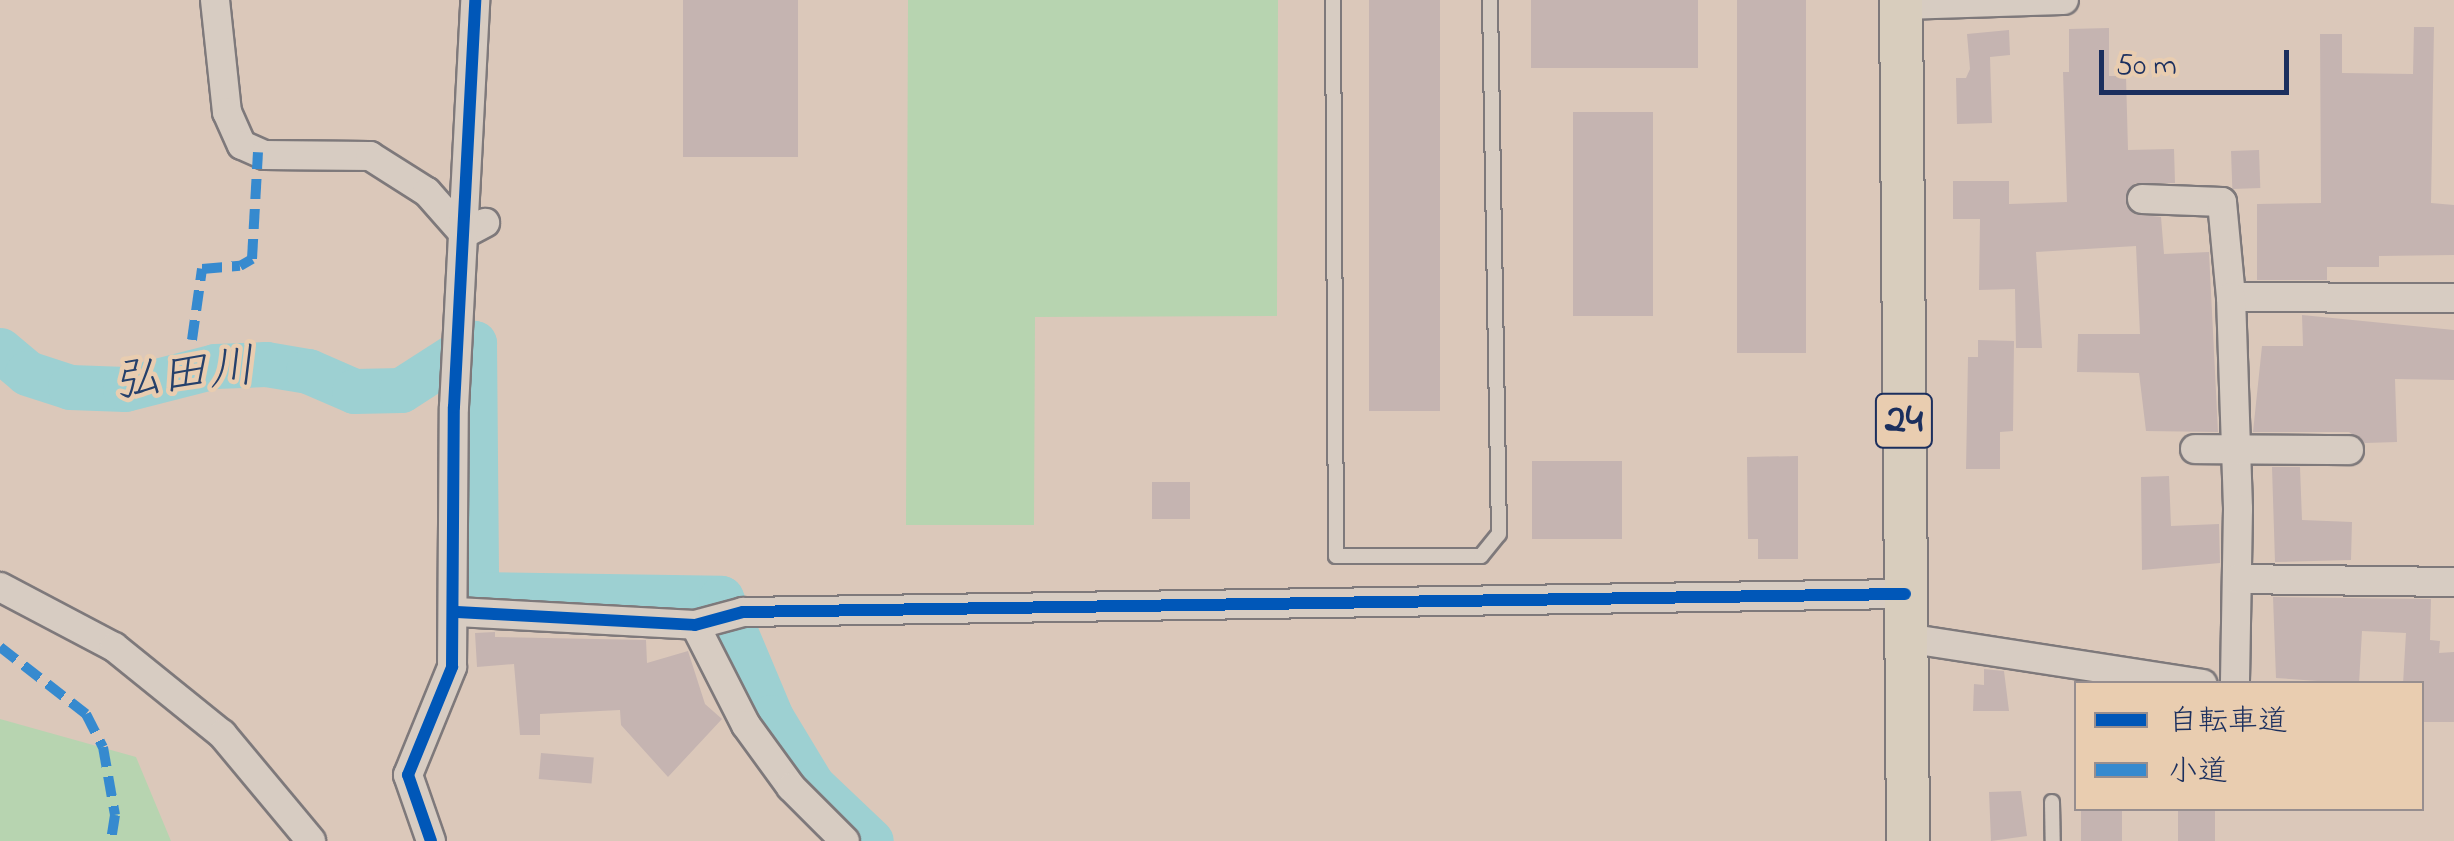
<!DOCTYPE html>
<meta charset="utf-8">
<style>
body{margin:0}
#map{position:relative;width:2454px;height:841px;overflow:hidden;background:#dbc8ba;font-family:"Indie Flower","Klee One",sans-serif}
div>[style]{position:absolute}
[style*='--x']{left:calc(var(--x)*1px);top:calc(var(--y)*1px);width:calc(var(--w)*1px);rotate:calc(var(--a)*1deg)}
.green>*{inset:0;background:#b7d4b0}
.river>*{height:45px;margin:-22.5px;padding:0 22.5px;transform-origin:22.5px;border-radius:22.5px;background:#9dd0d2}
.building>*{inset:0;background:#c5b4b1;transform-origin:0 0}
.roads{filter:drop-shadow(2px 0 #7e797b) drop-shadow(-2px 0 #7e797b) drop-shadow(0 2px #7e797b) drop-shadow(0 -2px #7e797b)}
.lane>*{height:14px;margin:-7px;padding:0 7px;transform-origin:7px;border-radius:7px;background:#d7ccc2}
.street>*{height:28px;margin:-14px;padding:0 14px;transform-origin:14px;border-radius:14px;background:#d7ccc2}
.primary>*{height:42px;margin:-21px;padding:0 21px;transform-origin:21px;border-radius:21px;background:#d8cdbd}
.quiet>*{height:10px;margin-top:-5px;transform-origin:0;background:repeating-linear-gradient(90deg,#368acf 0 20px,transparent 0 30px)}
.cycleway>*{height:12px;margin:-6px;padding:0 6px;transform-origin:6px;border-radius:6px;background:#0057b8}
span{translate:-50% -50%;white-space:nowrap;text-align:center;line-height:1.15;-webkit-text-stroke:9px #e9cdb0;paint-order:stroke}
.shield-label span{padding:2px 8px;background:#e9cdb0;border:2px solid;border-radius:8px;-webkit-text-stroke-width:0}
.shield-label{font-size:42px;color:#1b2f5e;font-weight:700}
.water-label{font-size:48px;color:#25406b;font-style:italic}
.legend{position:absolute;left:2074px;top:681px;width:350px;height:130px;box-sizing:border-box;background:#e9cdb0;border:2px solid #978e8f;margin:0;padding:12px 18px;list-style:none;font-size:30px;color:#1b2f5e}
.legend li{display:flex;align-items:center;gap:20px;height:50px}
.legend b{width:50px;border:2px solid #978e8f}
.scale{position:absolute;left:2099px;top:50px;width:190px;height:45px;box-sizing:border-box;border:5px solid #1b2f5e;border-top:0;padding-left:12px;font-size:30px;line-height:35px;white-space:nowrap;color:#1b2f5e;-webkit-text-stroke:8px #e9cdb0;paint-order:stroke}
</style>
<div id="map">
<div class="green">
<div style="clip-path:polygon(908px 0,1278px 0,1277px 316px,1035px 317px,1034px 525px,906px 525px)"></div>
<div style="clip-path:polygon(0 719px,136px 757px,171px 841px,0 841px)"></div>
</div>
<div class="river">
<div style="--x:0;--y:350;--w:35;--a:40"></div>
<div style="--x:27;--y:373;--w:45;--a:18"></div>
<div style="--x:70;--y:387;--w:55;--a:2.1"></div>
<div style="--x:125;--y:389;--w:93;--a:-14.3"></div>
<div style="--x:215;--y:366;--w:51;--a:-2.2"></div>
<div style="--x:266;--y:364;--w:43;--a:9.5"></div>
<div style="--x:308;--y:371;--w:50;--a:23.5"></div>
<div style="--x:354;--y:391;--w:47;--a:-1.2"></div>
<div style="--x:401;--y:390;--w:87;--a:-32.8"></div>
<div style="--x:474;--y:343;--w:251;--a:89.5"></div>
<div style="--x:476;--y:594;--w:245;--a:0.9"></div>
<div style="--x:721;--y:598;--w:129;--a:67.2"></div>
<div style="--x:771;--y:717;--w:79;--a:58.9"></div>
<div style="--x:812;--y:785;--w:81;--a:43.5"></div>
</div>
<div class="building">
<div style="left:683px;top:0;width:115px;height:157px"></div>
<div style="left:1369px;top:0;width:71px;height:411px"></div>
<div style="left:1531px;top:0;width:167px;height:68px"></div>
<div style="left:1737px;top:0;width:69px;height:353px"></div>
<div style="clip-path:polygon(2414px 27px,2434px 27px,2431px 203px,2454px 205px,2454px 255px,2379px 256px,2379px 267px,2327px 267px,2327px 280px,2257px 280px,2257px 204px,2321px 203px,2320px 34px,2342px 34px,2342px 73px,2413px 74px)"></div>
<div style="clip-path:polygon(2109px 28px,2109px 76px,2126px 76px,2128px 150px,2174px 149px,2175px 183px,2135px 183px,2126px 206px,2134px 214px,2161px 217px,2164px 254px,2209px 252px,2218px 432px,2146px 431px,2139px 373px,2077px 372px,2078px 334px,2140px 334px,2136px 246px,2036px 252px,2042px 348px,2016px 348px,2015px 289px,1979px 290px,1980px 219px,1953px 219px,1953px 181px,2009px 181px,2009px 204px,2067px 202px,2063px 72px,2069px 72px,2069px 29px)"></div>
<div style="clip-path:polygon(2009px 30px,2010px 55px,1990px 57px,1992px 123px,1957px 124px,1956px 78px,1966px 78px,1970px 69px,1967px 34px)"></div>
<div style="left:1653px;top:112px;width:204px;height:80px;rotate:90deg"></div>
<div style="left:2259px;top:150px;width:38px;height:28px;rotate:88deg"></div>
<div style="clip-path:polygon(2302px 315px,2454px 330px,2454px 380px,2395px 379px,2397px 442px,2365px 443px,2349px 432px,2253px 432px,2262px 346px,2303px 346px)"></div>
<div style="clip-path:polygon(1978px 340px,2014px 341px,2013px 431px,2000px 432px,2000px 469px,1966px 469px,1968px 357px,1978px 357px)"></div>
<div style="clip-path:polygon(1798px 456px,1798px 559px,1758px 559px,1758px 539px,1748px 539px,1747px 457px)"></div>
<div style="left:1622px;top:461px;width:78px;height:90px;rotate:90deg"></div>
<div style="clip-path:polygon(2272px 467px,2300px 467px,2302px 520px,2352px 522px,2351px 560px,2275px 562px)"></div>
<div style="clip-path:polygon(2169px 476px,2171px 526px,2219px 524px,2220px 563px,2142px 570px,2141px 477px)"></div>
<div style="left:1190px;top:482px;width:37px;height:38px;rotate:90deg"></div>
<div style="clip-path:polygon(2273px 597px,2431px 599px,2430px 640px,2440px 641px,2439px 653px,2454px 652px,2454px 722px,2422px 722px,2422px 684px,2403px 684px,2406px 633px,2362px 631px,2359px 684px,2276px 678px)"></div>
<div style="clip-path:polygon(495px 632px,495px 637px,646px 640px,647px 663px,688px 651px,705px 704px,722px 719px,668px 777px,621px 725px,620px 710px,540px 714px,540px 735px,520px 735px,514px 664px,477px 667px,475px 633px)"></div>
<div style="clip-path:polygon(1984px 669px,2004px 671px,2009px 711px,1973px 711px,1974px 684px,1984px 685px)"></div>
<div style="left:541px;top:753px;width:53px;height:26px;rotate:5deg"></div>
<div style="clip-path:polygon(2021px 791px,2027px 836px,1991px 841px,1989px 792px)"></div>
<div style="left:2178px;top:808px;width:37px;height:33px"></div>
<div style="left:2122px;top:810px;width:31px;height:41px;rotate:90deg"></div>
</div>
<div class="roads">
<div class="lane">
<div style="--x:1333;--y:0;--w:556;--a:89.69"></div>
<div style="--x:1336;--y:556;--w:145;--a:0"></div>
<div style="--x:1481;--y:556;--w:28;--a:-51"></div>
<div style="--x:1499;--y:534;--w:534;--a:-90.97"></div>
<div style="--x:2052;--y:802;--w:39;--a:89"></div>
</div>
<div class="street">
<div style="--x:215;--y:0;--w:113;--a:83.9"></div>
<div style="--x:227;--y:112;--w:36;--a:66"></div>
<div style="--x:242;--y:145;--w:24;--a:24"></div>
<div style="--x:264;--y:155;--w:106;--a:0.5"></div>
<div style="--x:370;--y:156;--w:67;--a:32.3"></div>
<div style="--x:427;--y:192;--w:56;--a:48.6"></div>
<div style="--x:464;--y:234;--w:24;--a:-28"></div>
<div style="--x:1901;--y:5;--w:163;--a:-1.8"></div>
<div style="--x:2142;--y:199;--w:80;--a:2.1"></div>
<div style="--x:2222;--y:202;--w:95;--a:84.6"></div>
<div style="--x:2231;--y:297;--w:223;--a:0.3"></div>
<div style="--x:2231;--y:297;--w:212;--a:88.1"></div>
<div style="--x:2238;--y:509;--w:175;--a:91"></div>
<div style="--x:2195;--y:449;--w:154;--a:0.4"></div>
<div style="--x:2237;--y:579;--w:217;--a:0.8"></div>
<div style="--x:0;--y:587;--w:129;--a:27.8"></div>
<div style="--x:114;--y:647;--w:139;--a:38.9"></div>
<div style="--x:222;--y:734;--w:139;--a:50.2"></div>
<div style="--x:457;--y:612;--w:238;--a:3.1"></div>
<div style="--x:695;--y:625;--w:50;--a:-15.2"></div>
<div style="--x:743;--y:612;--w:1162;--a:-0.89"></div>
<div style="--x:695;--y:625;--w:112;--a:63"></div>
<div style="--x:746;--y:725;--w:77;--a:54"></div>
<div style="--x:791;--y:787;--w:76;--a:45"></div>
<div style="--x:1906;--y:638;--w:300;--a:8.8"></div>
<div style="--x:431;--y:841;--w:70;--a:-109.2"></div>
<div style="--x:408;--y:775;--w:117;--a:-67.8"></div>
<div style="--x:452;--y:667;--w:260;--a:-89.6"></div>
<div style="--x:454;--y:407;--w:408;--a:-87"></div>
</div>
<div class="primary">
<div style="--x:1901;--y:0;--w:841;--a:89.52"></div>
</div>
</div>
<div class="quiet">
<div style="--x:192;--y:340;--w:72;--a:-82"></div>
<div style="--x:202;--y:269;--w:38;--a:-5"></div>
<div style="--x:240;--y:266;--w:14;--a:-30"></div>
<div style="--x:252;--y:259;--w:107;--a:-86.8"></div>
<div style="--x:0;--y:647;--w:109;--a:37.9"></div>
<div style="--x:86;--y:714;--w:37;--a:63"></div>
<div style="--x:103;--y:747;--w:69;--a:80"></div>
<div style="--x:115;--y:815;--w:26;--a:99"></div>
</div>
<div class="cycleway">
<div style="--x:457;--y:612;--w:238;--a:3.1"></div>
<div style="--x:695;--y:625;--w:50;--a:-15.2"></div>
<div style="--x:743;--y:612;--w:1162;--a:-0.89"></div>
<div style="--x:431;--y:841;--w:70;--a:-109.2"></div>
<div style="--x:408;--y:775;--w:117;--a:-67.8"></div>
<div style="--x:452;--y:667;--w:260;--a:-89.6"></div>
<div style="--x:454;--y:407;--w:408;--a:-87"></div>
</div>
<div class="shield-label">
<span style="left:1904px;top:421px">24</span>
</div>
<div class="water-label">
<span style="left:184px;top:377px;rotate:-7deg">弘田川</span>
</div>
<ul class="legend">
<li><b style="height:12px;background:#0057b8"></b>自転車道</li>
<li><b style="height:12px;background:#368acf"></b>小道</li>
</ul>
<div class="scale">50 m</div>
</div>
